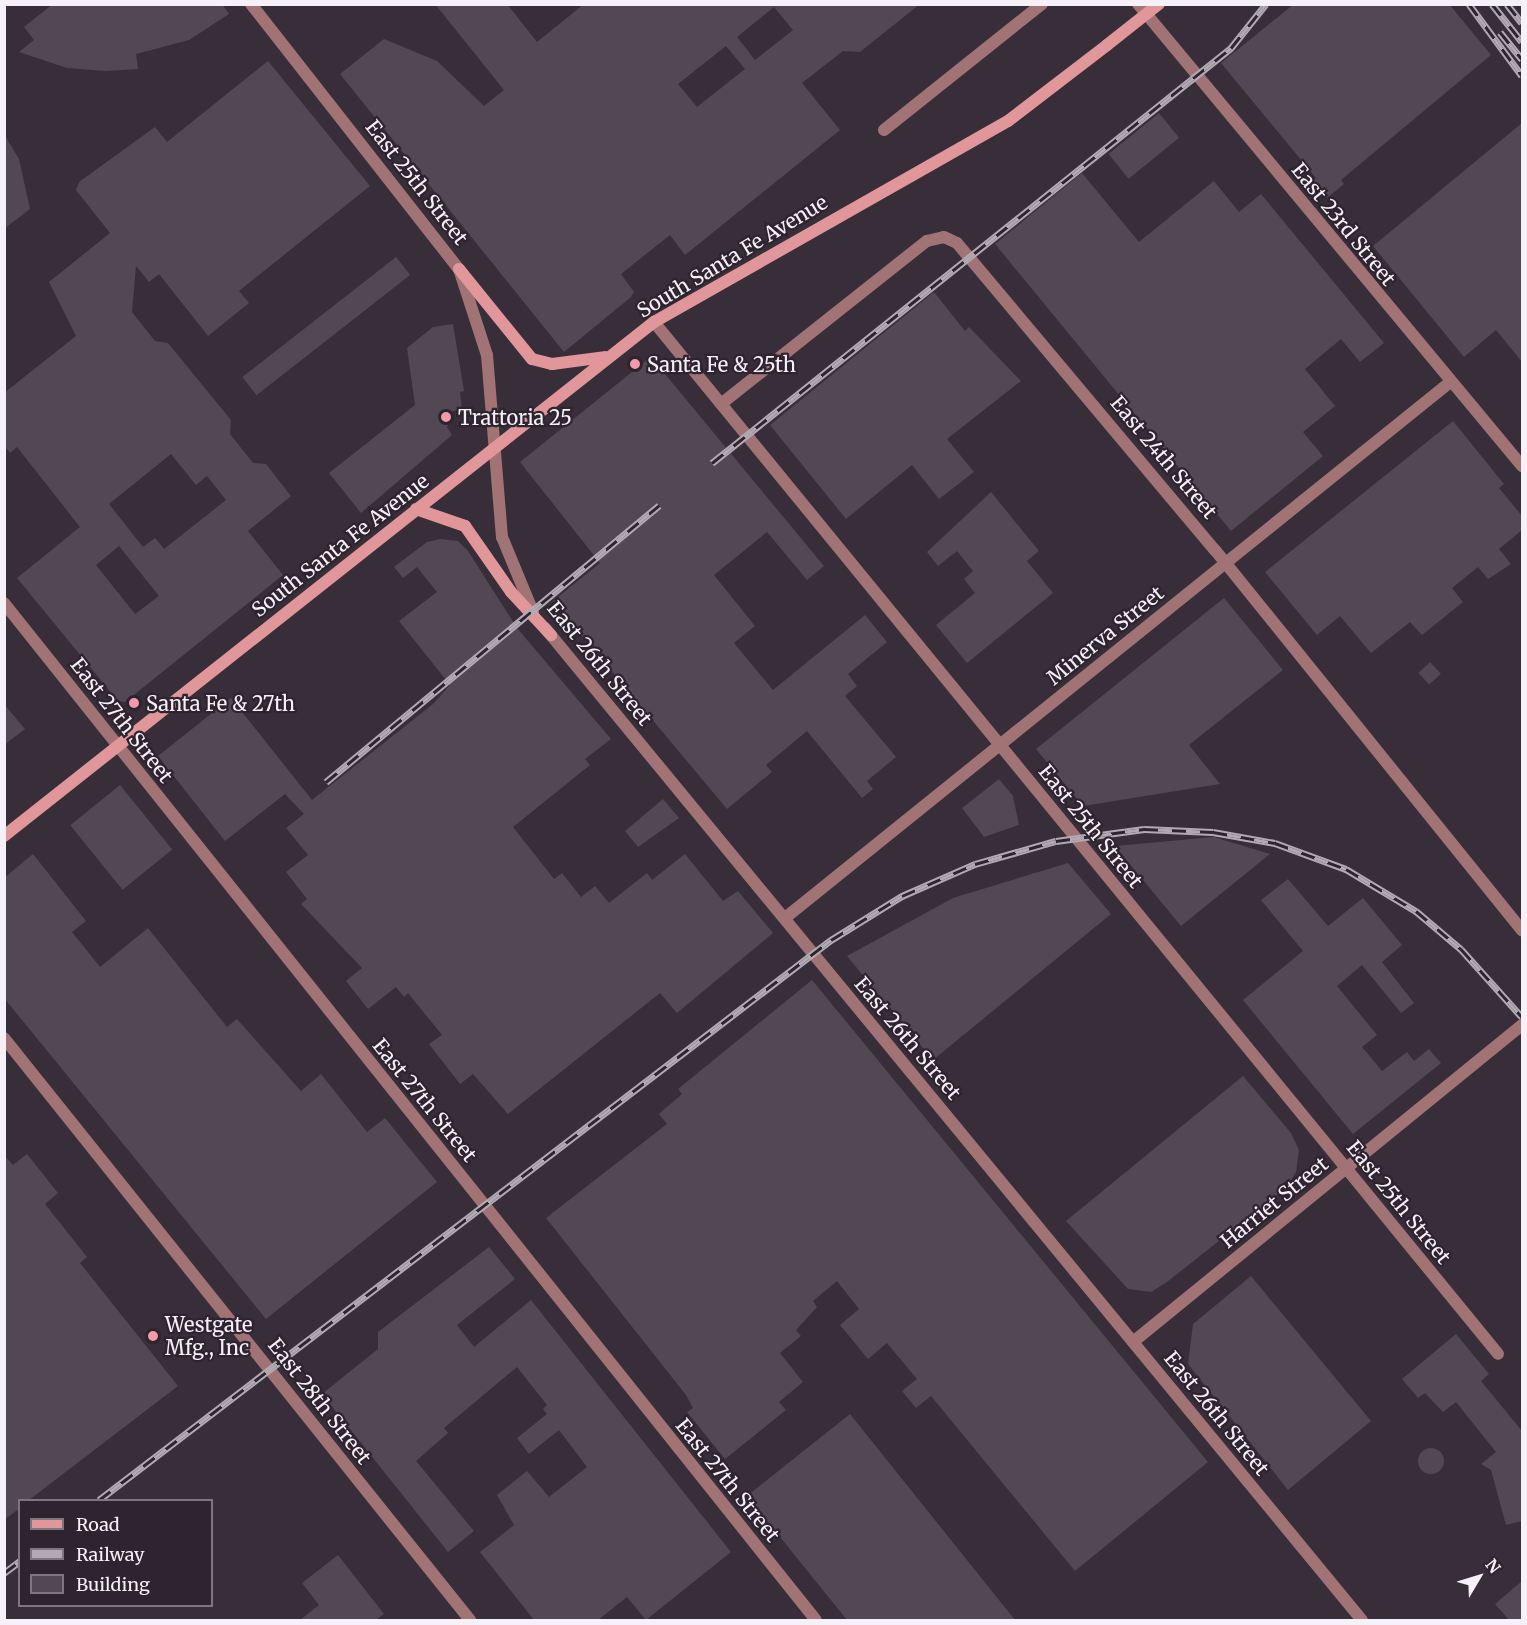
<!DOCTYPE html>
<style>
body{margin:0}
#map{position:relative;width:1527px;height:1625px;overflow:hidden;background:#372e39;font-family:Merriweather,serif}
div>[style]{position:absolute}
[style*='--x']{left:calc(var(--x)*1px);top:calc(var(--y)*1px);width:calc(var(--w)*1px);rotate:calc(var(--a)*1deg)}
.building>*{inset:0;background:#524854;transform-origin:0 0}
.round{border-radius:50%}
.minor>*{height:12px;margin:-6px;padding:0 6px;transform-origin:6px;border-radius:6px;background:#a27375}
.tertiary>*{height:12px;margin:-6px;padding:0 6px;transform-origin:6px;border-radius:6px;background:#a27375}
.secondary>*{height:12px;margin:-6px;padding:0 6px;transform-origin:6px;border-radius:6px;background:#e1979a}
.rail>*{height:7px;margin-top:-3.5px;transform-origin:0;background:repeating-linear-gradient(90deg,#2d242f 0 14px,#b1aab3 0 28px);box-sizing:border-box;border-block:2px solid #b1aab3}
.secondary-bridge>*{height:12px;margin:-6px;padding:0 6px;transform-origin:6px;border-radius:6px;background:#e1979a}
.dots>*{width:16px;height:16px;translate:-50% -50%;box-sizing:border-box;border:3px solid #2d242f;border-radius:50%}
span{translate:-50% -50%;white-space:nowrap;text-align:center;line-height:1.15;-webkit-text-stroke:4.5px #2d242f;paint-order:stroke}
.street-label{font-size:20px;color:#f6f0f8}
.poi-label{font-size:20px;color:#f6f0f8}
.left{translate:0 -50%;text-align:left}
.frame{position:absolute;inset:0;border:6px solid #f6f0f8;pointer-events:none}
.legend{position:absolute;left:18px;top:1499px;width:195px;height:108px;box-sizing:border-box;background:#2d242f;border:2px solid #7d767f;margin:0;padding:8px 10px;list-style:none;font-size:18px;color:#f6f0f8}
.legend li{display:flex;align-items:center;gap:12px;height:30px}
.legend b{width:30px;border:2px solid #7d767f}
.north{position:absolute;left:1449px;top:1547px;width:60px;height:60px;-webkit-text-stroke:4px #2d242f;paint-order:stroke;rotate:52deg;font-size:16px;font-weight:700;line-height:24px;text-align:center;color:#f6f0f8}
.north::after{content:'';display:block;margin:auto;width:21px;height:27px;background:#f6f0f8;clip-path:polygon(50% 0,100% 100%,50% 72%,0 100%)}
</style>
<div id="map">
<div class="building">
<div style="clip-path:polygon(53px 4px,222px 4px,229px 14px,189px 40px,136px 54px,138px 69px,106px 71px,67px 68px,19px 52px,34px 40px,24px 27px)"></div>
<div style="clip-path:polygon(evenodd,435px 4px,507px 4px,537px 42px,584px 4px,920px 4px,860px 52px,843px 51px,802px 83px,840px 130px,685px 255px,670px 235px,621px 274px,634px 292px,631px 297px,564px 352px,340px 74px,384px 39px,437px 61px,484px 106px,504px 90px,435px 4px,774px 7px,793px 30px,755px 60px,737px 37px,774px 7px,435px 4px,726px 46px,745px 69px,697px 107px,678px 84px,726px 46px)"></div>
<div style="clip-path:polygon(1294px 4px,1449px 4px,1491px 55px,1341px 180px,1344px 184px,1327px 198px,1313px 181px,1316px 178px,1221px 63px)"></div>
<div style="clip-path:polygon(evenodd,268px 61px,370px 186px,239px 291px,249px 303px,208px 336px,159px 274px,149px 282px,136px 266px,132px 312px,155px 341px,168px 343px,231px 420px,230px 434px,253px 463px,266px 464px,291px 496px,248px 531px,283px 575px,125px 702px,118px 701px,17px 578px,80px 527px,17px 447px,10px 453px,4px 446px,4px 393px,76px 336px,49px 282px,110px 233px,76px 190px,79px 182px,155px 127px,167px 142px,268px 61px,171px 454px,196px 485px,207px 476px,226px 500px,164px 549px,155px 538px,143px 547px,109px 504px,171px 454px,268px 61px,119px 546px,159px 596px,135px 614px,96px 565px,119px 546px)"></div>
<div style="left:1159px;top:113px;width:32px;height:65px;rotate:51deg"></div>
<div style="clip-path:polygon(1522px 123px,1522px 362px,1496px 330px,1464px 357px,1373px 246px)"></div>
<div style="clip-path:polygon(4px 134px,19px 159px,30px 209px,4px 229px)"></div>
<div style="clip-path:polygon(1082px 173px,1139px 242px,1214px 181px,1239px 212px,1261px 194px,1384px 343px,1360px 362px,1341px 339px,1305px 369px,1335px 406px,1303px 432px,1323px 456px,1231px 531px,995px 244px)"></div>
<div style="left:396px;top:257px;width:23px;height:195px;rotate:52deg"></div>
<div style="clip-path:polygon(934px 292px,965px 331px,969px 327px,1021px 381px,947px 439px,974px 472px,939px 499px,912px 465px,846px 519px,770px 425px)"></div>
<div style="clip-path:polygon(453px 324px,464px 391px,460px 392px,462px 409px,453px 411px,447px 427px,452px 435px,361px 513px,329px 473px,415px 405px,407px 348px,433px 327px)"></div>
<div style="clip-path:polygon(647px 360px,655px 362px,824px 566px,807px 580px,767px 532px,714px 575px,755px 626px,734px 643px,773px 690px,865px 615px,887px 642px,848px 674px,857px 686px,845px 696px,896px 757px,867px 781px,873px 789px,862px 798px,807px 731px,766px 765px,772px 772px,727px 809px,553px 601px,600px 563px,520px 462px)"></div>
<div style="clip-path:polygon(1453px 421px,1504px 484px,1499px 488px,1522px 516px,1522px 530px,1499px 549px,1511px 564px,1488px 579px,1478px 567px,1452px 588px,1463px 602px,1422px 635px,1410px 622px,1371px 653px,1340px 616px,1317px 635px,1265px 572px)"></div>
<div style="clip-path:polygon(991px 492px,1039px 551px,1027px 561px,1053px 593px,967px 663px,936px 625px,975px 593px,964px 579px,973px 571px,957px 551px,938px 566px,927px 552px)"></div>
<div style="clip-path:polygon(440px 539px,458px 541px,468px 551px,517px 628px,611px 739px,585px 759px,590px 765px,513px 827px,554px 879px,562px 873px,581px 897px,595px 886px,609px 903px,647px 873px,652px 880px,685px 854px,723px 901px,738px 891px,773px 933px,677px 1013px,660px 993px,508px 1114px,473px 1074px,460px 1084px,429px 1044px,442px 1035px,408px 993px,404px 997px,396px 987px,368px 1009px,346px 981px,362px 968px,301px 904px,307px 899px,286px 872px,308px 855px,286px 828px,304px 814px,285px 794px,225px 841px,158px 756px,231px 698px,312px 800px,433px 704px,450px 685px,399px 621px,437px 592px,417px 567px,403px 578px,394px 567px,427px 542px)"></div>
<div style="clip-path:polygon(1224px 598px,1283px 670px,1189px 745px,1220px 784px,1083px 806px,1036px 749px)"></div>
<div style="left:1430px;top:662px;width:16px;height:16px;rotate:47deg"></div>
<div style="clip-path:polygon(4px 704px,25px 729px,4px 745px)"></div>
<div style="clip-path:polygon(999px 779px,1013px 796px,1019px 825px,984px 837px,962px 808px)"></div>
<div style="left:120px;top:785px;width:83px;height:64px;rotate:51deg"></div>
<div style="clip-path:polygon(663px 799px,679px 818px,638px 847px,625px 831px)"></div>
<div style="clip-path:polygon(1214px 837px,1270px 854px,1181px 926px,1115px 846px)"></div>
<div style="clip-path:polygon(33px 854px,86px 921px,72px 932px,100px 967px,148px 928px,227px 1027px,237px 1019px,301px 1091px,321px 1074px,367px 1132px,385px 1118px,437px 1182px,266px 1319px,4px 998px,4px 878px)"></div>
<div style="clip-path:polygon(1068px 863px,1111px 914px,933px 1060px,847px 956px,953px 898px)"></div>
<div style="clip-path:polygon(1288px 879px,1328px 926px,1363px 898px,1402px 945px,1382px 962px,1414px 1003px,1401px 1013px,1362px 965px,1337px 986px,1377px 1035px,1362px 1047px,1382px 1071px,1407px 1052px,1414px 1061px,1429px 1049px,1441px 1063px,1353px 1134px,1243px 1000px,1303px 951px,1261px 900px)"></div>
<div style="clip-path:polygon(812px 980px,1208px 1462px,1075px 1571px,931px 1396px,916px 1408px,902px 1391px,917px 1379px,887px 1343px,868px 1359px,840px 1325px,859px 1309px,837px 1281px,813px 1301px,817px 1307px,796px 1330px,801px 1336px,780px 1353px,803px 1382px,779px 1402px,786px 1410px,725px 1459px,687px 1412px,693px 1408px,686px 1395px,546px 1218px,667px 1124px,659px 1114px,682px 1094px,678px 1089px)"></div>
<div style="clip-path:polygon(1243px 1076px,1291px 1133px,1299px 1150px,1296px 1172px,1286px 1188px,1167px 1282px,1151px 1292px,1128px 1289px,1066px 1221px)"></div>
<div style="clip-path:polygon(27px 1154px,58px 1193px,45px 1204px,87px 1257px,80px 1263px,178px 1386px,29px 1500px,20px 1500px,20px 1508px,4px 1520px,4px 1155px,13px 1165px)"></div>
<div style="clip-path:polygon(489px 1247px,515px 1279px,457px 1325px,474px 1347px,531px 1300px,731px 1552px,646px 1620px,627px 1597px,598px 1620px,534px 1620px,480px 1552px,514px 1525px,497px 1495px,527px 1471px,549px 1497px,587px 1467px,559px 1430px,529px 1454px,517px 1438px,547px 1414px,543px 1409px,547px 1405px,517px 1367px,444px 1428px,448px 1433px,416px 1461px,474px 1531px,448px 1552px,322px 1394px,378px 1349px,378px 1332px)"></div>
<div style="clip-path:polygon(1251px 1276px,1371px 1421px,1288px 1490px,1188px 1364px,1193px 1324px)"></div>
<div style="clip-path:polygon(1456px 1334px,1489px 1374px,1481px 1381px,1522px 1431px,1522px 1521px,1506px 1525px,1491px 1470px,1481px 1464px,1496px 1452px,1456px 1402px,1443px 1412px,1425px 1393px,1418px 1398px,1402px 1379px)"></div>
<div style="clip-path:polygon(850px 1414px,1015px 1620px,847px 1620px,747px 1496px)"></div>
<div class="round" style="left:1418px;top:1448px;width:26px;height:26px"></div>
<div style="clip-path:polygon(338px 1555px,384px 1614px,376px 1620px,300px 1620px,319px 1605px,302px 1583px)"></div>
<div style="clip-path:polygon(1522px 1581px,1522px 1620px,1509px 1620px,1495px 1604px)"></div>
</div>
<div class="minor">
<div style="--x:1138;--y:4;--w:601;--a:50.27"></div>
<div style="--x:884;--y:130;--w:202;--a:-38.6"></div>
<div style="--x:654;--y:322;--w:1333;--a:50.72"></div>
<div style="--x:721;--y:404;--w:263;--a:-38.4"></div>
<div style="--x:927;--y:241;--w:17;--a:-13"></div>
<div style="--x:944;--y:237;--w:14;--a:25"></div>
<div style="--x:957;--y:243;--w:401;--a:50"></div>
<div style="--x:1215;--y:550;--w:489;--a:51.1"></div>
<div style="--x:4;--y:603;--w:1301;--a:51.4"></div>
<div style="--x:785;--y:918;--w:853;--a:-38.86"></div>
<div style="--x:4;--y:1038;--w:746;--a:51.32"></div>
<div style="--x:1133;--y:1342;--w:502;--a:-39.18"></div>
</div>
<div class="tertiary">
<div style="--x:251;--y:4;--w:337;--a:51.9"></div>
<div style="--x:459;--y:269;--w:90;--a:72"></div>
<div style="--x:487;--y:355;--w:183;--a:85.3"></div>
<div style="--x:502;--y:537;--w:81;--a:67.5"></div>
<div style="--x:545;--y:628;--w:1285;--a:50.53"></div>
</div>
<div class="secondary">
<div style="--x:459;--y:269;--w:116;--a:51"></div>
<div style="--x:532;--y:359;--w:21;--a:14"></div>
<div style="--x:552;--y:364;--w:53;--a:-7.5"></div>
<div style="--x:416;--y:509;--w:52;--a:19.1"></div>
<div style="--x:465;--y:526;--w:80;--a:55.1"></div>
<div style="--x:511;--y:592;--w:59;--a:47.1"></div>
<div style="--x:4;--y:836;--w:829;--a:-38.34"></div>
<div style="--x:654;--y:322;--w:407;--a:-29.6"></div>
<div style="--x:1008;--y:121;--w:125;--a:-37.5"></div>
</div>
<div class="rail">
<div style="--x:1469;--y:4;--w:89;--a:53.6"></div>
<div style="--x:1492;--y:4;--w:48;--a:51.7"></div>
<div style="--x:1507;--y:4;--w:24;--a:52"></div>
<div style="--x:1500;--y:32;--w:35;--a:51"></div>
<div style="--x:712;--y:463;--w:665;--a:-38.65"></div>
<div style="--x:1231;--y:48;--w:56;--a:-51.5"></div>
<div style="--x:326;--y:782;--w:433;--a:-39.7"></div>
<div style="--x:99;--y:1500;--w:922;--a:-37.42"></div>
<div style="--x:831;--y:940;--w:84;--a:-31.8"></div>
<div style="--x:902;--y:896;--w:80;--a:-23.7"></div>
<div style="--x:975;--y:864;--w:84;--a:-15.9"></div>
<div style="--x:1056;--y:841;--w:89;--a:-7.8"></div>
<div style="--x:1144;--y:829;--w:69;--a:2.5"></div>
<div style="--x:1213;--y:832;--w:63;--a:10.1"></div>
<div style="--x:1275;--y:843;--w:76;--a:20.1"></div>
<div style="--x:1346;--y:869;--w:82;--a:31"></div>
<div style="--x:1416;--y:911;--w:59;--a:40.2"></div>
<div style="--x:1461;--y:949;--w:91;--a:48.1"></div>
<div style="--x:4;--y:1573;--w:20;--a:-37"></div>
</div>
<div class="secondary-bridge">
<div style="--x:1107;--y:45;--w:66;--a:-38.3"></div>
</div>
<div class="dots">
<div style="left:635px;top:364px;background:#f39aa9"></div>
<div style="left:446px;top:417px;background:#f39aa9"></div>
<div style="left:134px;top:703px;background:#f39aa9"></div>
<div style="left:153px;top:1336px;background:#f39aa9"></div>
</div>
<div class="street-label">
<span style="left:417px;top:182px;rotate:52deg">East 25th Street</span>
<span style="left:1344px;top:224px;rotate:51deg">East 23rd Street</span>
<span style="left:732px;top:256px;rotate:-31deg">South Santa Fe Avenue</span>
<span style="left:1164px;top:457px;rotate:50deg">East 24th Street</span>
<span style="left:340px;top:545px;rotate:-38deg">South Santa Fe Avenue</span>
<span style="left:1105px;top:635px;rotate:-39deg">Minerva Street</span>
<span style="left:600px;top:663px;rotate:51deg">East 26th Street</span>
<span style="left:122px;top:720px;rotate:52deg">East 27th Street</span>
<span style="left:1091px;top:826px;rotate:51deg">East 25th Street</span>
<span style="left:908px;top:1038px;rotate:50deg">East 26th Street</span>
<span style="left:425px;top:1100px;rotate:51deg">East 27th Street</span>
<span style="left:1274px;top:1202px;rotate:-39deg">Harriet Street</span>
<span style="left:1399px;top:1202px;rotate:51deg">East 25th Street</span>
<span style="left:320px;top:1401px;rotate:52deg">East 28th Street</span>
<span style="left:1217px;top:1413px;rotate:51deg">East 26th Street</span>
<span style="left:728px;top:1480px;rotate:51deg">East 27th Street</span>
</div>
<div class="poi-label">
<span class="left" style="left:647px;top:364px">Santa Fe &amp; 25th</span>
<span class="left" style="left:458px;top:417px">Trattoria 25</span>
<span class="left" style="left:146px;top:703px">Santa Fe &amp; 27th</span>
<span class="left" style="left:165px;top:1336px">Westgate<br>Mfg., Inc</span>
</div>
<div class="frame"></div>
<ul class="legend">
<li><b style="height:8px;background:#e1979a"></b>Road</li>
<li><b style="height:8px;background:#b1aab3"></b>Railway</li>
<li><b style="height:16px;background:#524854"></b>Building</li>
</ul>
<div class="north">N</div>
</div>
